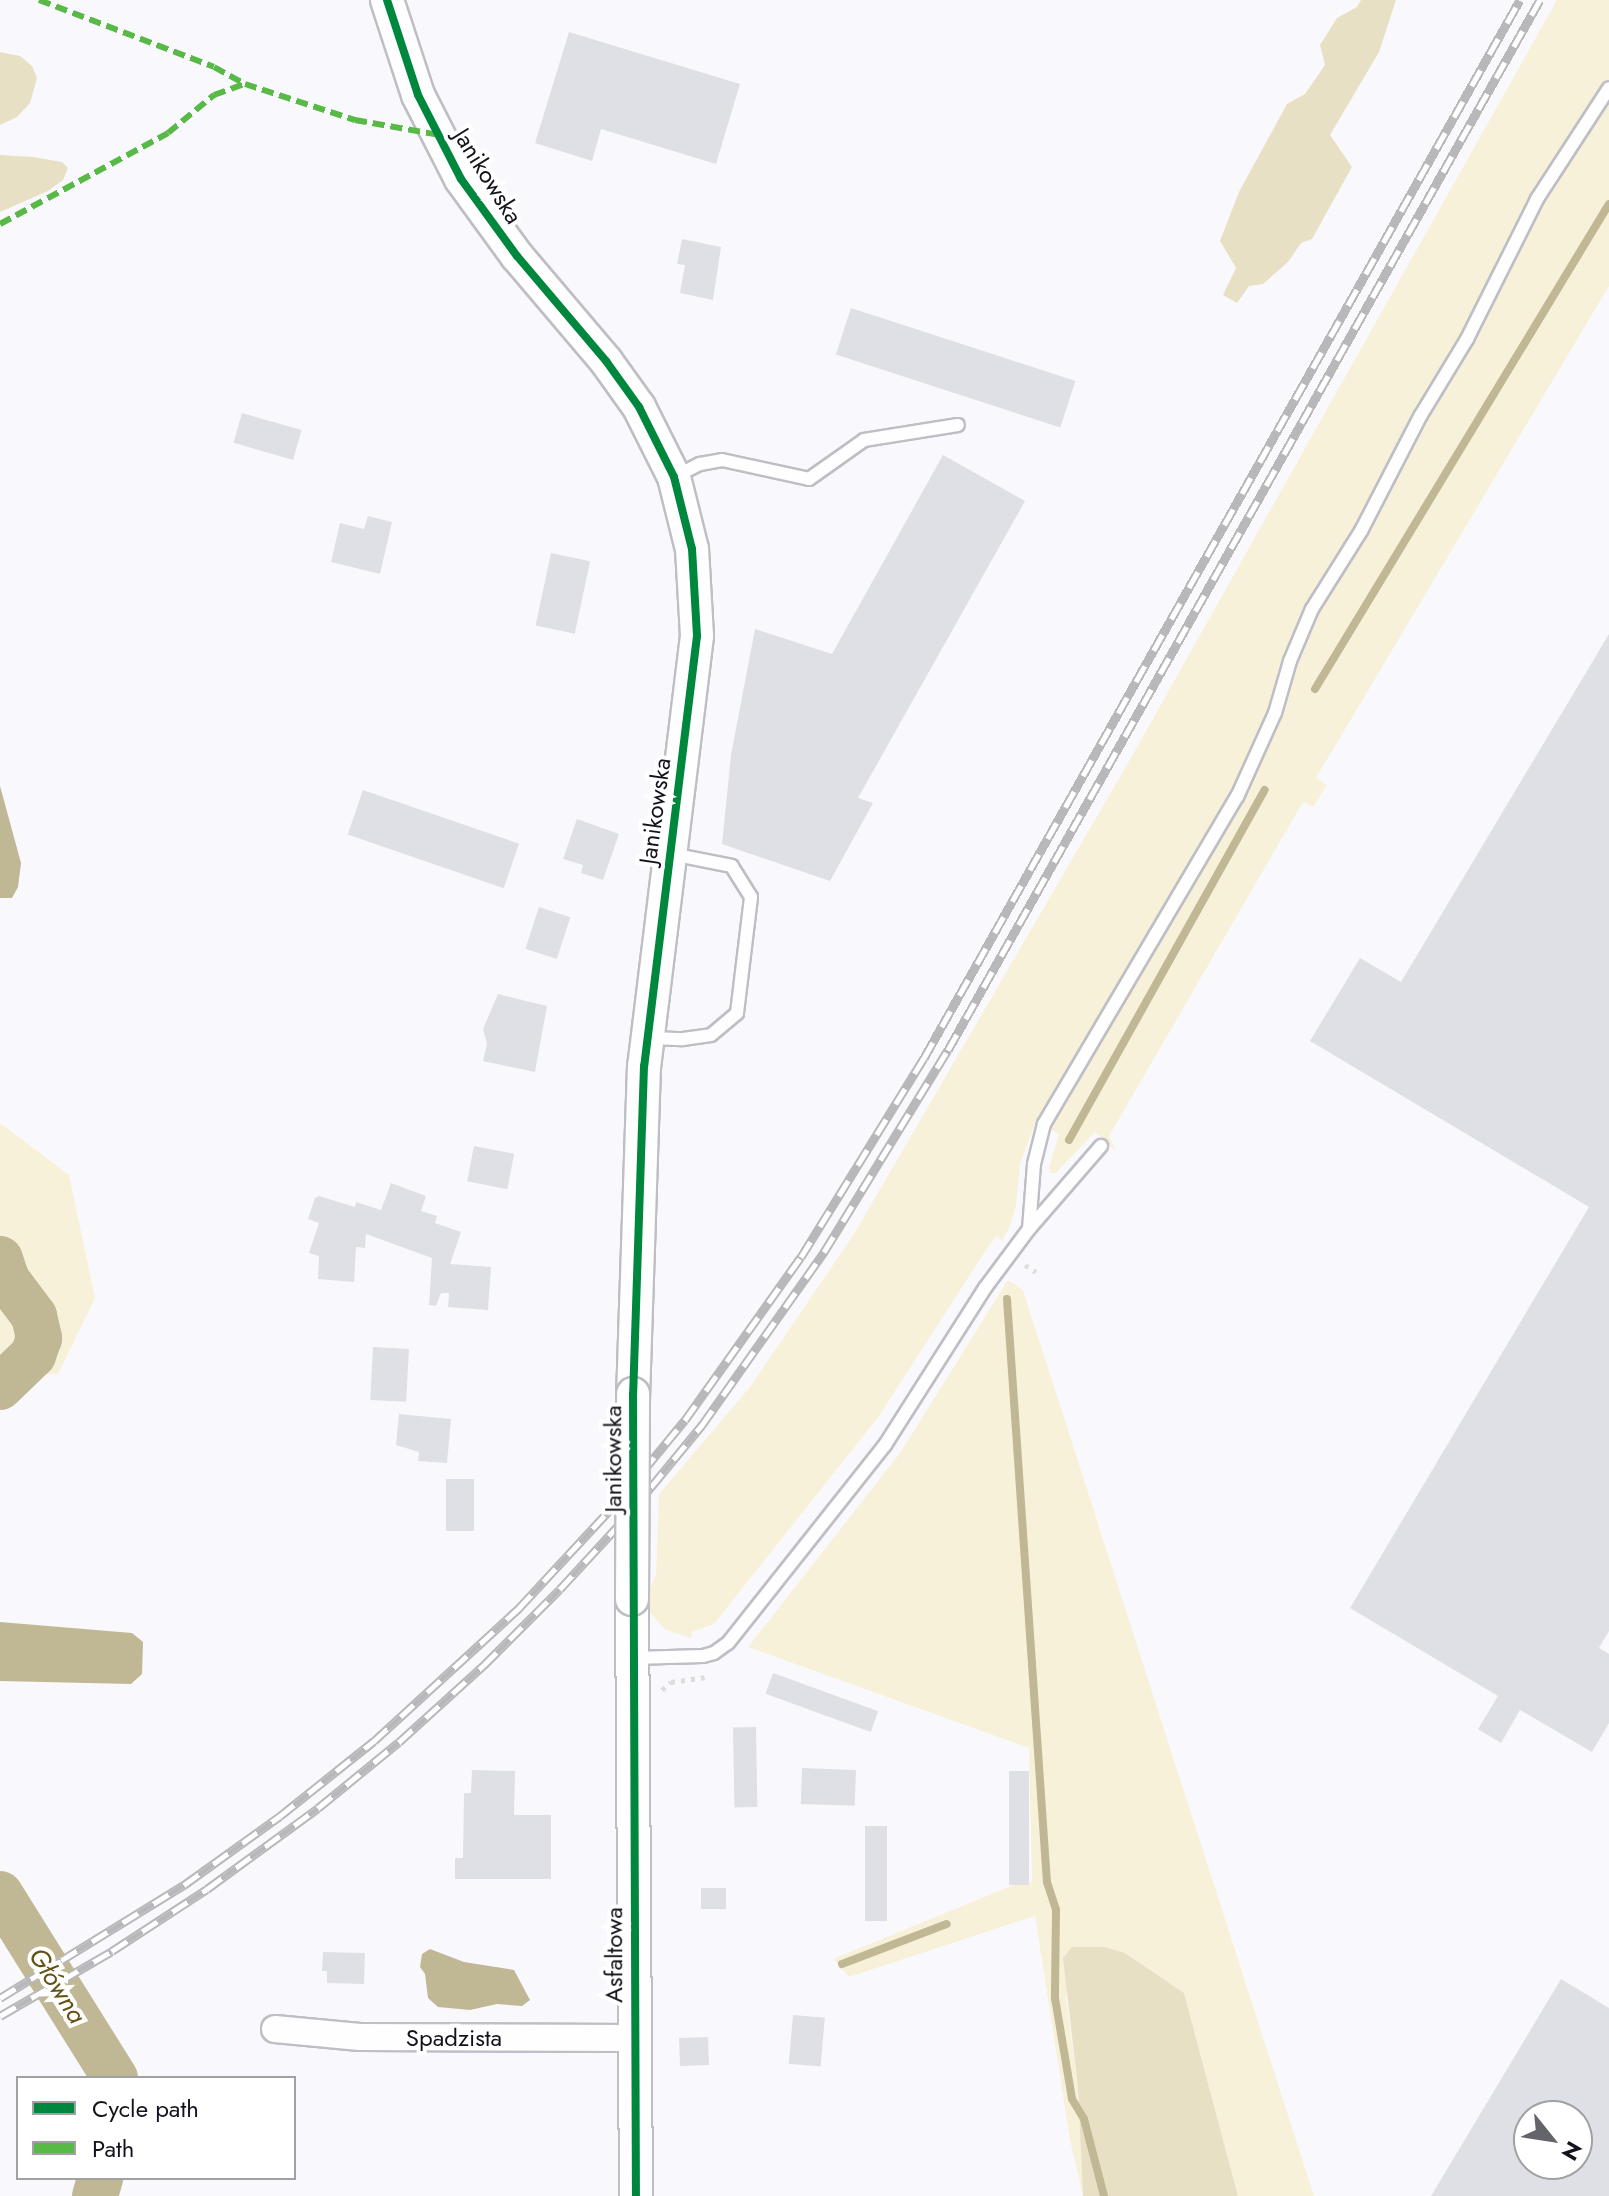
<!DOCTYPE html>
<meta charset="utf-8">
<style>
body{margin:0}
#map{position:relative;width:1609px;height:2196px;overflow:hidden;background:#f9f9fd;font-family:Jost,sans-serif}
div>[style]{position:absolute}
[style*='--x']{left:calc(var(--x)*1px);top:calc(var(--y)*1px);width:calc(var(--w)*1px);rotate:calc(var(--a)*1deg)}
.green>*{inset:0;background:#f8f1da}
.forest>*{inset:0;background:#e7e0c4}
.water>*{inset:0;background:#c0b794}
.stream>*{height:8px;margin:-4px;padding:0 4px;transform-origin:4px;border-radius:4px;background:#c0b794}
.river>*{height:46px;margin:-23px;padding:0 23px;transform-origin:23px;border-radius:23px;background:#c0b794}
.building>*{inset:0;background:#dfdfe6;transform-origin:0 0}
.path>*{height:5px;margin-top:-2.5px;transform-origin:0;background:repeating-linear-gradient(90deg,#ddddde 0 4px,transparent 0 10px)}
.roads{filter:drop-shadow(2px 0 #bebec5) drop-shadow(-2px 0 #bebec5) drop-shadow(0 2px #bebec5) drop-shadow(0 -2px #bebec5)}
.service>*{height:12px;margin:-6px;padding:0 6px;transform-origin:6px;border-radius:6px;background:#fefeff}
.minor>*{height:26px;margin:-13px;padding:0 13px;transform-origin:13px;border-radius:13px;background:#fefeff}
.tertiary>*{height:32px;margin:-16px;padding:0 16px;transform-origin:16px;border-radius:16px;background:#fefeff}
.rail>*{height:9px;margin-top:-4.5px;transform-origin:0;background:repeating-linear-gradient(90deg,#fff 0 18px,#b8b8ba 0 36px);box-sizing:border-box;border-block:2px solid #b8b8ba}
.bridges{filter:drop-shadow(2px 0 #bebec5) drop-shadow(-2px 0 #bebec5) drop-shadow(0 2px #bebec5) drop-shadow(0 -2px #bebec5)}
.tertiary-bridge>*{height:32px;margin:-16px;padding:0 16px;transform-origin:16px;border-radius:16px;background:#fefeff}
.quiet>*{height:6px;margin-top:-3px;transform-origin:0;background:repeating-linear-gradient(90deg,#58b947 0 12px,transparent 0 18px)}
.cycleway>*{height:8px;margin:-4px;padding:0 4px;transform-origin:4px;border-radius:4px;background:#00873e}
span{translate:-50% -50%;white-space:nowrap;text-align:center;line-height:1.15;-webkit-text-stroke:8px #fff;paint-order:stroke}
.street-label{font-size:24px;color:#13131d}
.water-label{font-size:26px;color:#625315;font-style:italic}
.legend{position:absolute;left:16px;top:2076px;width:280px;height:104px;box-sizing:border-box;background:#fff;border:2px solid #a1a1a5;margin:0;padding:10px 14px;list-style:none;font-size:24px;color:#13131d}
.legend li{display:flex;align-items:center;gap:16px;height:40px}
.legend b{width:40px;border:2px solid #a1a1a5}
.north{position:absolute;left:1513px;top:2100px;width:80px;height:80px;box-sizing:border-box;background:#fff;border:2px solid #a1a1a5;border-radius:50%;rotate:120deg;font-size:22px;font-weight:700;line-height:32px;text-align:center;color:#13131d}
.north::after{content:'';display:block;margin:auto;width:28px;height:36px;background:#64646b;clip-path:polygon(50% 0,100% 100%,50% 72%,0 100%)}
</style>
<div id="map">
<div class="green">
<div style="clip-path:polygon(1557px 0,1609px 0,1609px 286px,1316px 778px,1327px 785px,1313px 807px,1303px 802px,1109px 1136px,1117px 1152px,1095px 1132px,1056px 1173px,1051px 1173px,1049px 1168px,1059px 1134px,1036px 1121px,1020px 1164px,1016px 1206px,1009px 1228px,1002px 1241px,997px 1236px,988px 1247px,879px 1416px,714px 1624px,692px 1632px,691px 1638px,666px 1630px,650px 1613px,646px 1597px,656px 1575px,659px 1494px,750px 1387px,854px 1234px,1128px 763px)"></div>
<div style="clip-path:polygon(0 1123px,69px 1175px,95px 1298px,58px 1374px,24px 1376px,0 1403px)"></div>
<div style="clip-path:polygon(1008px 1280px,1023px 1290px,1314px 2196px,1238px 2196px,1184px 1993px,1125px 1953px,1105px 1947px,1066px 1995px,1078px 2088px,1083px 2196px,1070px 2140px,1035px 1916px,849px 1977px,833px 1959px,1016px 1884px,1030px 1884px,1032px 1878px,1029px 1748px,748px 1647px,900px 1453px)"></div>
</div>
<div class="forest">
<div style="clip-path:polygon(1361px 0,1396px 0,1379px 52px,1330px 135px,1352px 167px,1312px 239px,1301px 243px,1288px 262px,1263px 284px,1249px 286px,1237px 303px,1223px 295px,1236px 268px,1220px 241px,1239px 192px,1287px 104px,1305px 94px,1325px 65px,1320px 45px,1337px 18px,1357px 7px)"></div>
<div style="clip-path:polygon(0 52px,20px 56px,32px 66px,37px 78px,30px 103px,17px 117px,0 125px)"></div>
<div style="clip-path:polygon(0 155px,33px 157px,62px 162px,68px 168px,63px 180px,48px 191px,0 212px)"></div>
<div style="clip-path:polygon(1072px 1947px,1105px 1947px,1125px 1953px,1184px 1993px,1238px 2196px,1083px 2196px,1078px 2088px,1063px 1958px)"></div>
</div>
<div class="water">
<div style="clip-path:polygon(0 786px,21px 863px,18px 887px,12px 898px,0 898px)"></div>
<div style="clip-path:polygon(0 1622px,132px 1633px,143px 1642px,142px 1674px,131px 1684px,0 1681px)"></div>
<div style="clip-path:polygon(430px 1949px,464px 1962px,514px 1970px,530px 2000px,522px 2006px,497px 2004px,470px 2010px,438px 2007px,428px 1998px,425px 1974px,420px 1967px,422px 1954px)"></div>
</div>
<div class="stream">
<div style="--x:1315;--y:689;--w:567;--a:-58.78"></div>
<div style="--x:1069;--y:1140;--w:401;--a:-60.8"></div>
<div style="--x:1007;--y:1299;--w:584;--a:86.08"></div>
<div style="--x:1047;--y:1882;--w:29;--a:72"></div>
<div style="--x:1056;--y:1910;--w:88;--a:90.7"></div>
<div style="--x:1055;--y:1998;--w:102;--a:80.4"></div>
<div style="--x:1072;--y:2099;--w:23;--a:59"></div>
<div style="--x:1084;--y:2119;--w:80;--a:75.4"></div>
<div style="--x:842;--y:1964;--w:112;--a:-20.9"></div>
</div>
<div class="river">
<div style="--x:0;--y:1259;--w:22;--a:72"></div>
<div style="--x:7;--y:1280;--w:45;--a:53.1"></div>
<div style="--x:34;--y:1316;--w:23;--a:77"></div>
<div style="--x:39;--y:1338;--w:18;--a:109"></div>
<div style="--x:33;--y:1355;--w:46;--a:135.9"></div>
<div style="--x:0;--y:1894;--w:217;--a:58"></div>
<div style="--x:95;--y:2196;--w:19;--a:-74"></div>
</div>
<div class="building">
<div style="clip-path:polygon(569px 32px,740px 84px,716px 164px,601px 129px,592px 161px,535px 143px)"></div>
<div style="clip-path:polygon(682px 239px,721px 247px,713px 300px,680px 293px,685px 265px,677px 264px)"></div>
<div style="left:851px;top:308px;width:236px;height:49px;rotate:18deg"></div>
<div style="left:242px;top:413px;width:62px;height:31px;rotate:16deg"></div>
<div style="clip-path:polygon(943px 455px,1025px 501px,858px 798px,873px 803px,830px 881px,722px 844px,731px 755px,755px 629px,832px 654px)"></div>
<div style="clip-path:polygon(368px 516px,392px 522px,380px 574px,331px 562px,340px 523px,364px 529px)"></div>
<div style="left:551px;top:553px;width:40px;height:74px;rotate:12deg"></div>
<div style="clip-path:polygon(1609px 634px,1609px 1631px,1599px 1648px,1609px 1654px,1609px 1723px,1592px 1752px,1520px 1710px,1501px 1743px,1478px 1729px,1498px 1696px,1350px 1608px,1589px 1207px,1310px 1041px,1360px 958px,1401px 982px)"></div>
<div style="left:363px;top:790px;width:165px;height:47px;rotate:19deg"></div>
<div style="clip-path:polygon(577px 819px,619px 834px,603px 880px,581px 873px,583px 865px,563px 859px)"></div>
<div style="left:539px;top:907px;width:33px;height:44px;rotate:18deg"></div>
<div style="clip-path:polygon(498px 994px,547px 1006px,535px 1072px,483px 1061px,487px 1044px,483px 1029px)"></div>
<div style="left:474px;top:1146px;width:41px;height:36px;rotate:11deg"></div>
<div style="clip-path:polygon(391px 1183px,426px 1196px,421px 1211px,437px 1216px,435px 1223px,461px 1232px,450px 1264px,491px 1267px,488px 1310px,448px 1307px,449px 1293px,441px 1293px,436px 1306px,429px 1305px,432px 1258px,366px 1234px,365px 1248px,356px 1247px,354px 1282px,318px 1279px,319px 1256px,309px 1253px,319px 1223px,308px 1219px,315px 1198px,319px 1196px,355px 1207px,356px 1202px,381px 1210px)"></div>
<div style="left:373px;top:1347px;width:36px;height:53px;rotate:3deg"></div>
<div style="clip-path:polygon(399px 1414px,451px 1419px,447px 1463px,418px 1461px,419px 1452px,396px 1445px)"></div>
<div style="left:446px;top:1479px;width:28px;height:52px"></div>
<div style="left:773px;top:1673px;width:112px;height:22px;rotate:20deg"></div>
<div style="left:756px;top:1727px;width:80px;height:23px;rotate:89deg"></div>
<div style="left:802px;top:1768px;width:54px;height:36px;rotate:2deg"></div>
<div style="clip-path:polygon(472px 1770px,515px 1771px,514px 1815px,551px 1815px,551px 1879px,455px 1879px,455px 1858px,463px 1858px,464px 1793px,471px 1793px)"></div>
<div style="left:1009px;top:1771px;width:20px;height:114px"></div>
<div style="left:865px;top:1826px;width:22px;height:95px"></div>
<div style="left:701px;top:1888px;width:25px;height:21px"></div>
<div style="clip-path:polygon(323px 1952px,365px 1953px,364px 1984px,327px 1983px,327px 1971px,322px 1971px)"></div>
<div style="clip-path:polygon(evenodd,1561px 1979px,1609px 2008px,1609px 2196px,1431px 2196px,1561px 1979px,1529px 2116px,1577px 2116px,1577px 2164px,1529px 2164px,1529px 2116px)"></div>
<div style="left:793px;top:2015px;width:32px;height:49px;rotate:5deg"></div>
<div style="left:708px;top:2037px;width:28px;height:29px;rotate:88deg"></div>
</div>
<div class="path">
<div style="--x:1025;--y:1265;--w:13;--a:32"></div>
<div style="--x:662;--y:1690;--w:12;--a:-42"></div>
<div style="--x:671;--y:1682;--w:34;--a:-8"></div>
</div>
<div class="roads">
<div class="service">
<div style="--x:674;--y:477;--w:29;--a:-27"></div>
<div style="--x:700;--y:464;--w:22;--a:-10"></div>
<div style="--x:722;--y:460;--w:89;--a:12.3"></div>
<div style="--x:809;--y:479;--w:67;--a:-35.3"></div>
<div style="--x:864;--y:440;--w:95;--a:-9.1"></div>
<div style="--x:650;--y:1038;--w:33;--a:2"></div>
<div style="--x:683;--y:1039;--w:28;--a:-8"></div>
<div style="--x:711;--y:1035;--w:34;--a:-40"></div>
<div style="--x:737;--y:1013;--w:117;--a:-83.1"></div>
<div style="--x:751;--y:897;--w:36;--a:-122"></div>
<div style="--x:732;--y:866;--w:61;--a:-168.7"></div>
<div style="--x:1029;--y:1229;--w:110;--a:-49.1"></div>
<div style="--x:633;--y:1658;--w:70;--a:-1.6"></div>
<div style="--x:703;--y:1656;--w:11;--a:-15"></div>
<div style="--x:714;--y:1653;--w:17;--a:-36"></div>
<div style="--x:728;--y:1643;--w:253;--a:-51.6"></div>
<div style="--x:885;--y:1445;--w:186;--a:-57.5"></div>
<div style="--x:985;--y:1288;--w:74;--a:-53.3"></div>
<div style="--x:1029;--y:1229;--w:65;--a:-85.6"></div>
<div style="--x:1034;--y:1164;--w:41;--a:-76"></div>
<div style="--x:1044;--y:1124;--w:380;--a:-59.5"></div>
<div style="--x:1237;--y:797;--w:92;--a:-65.7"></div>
<div style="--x:1275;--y:713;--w:54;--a:-73.9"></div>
<div style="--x:1290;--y:661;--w:56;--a:-67.1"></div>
<div style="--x:1312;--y:609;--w:92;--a:-57.9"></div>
<div style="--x:1361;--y:531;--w:131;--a:-62.7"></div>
<div style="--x:1421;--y:415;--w:89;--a:-58.8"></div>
<div style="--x:1467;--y:339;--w:157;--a:-63.4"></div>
<div style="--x:1537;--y:199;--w:132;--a:-57"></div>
</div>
<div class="minor">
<div style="--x:275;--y:2029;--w:85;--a:5.4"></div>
<div style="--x:360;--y:2037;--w:274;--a:0.2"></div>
</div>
<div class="tertiary">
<div style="--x:387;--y:0;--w:100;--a:71.9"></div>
<div style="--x:418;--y:95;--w:94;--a:62.9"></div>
<div style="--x:461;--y:179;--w:95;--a:54"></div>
<div style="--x:517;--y:256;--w:138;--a:49.7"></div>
<div style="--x:606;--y:361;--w:57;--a:54.3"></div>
<div style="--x:639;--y:407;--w:78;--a:63.4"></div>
<div style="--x:674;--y:477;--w:74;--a:76"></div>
<div style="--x:692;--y:549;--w:87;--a:86.7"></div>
<div style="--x:697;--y:636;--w:433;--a:97"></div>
<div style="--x:644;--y:1066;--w:328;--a:91.9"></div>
<div style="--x:632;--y:1599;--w:597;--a:89.62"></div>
</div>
</div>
<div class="rail">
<div style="--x:0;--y:1998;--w:216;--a:-31.6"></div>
<div style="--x:184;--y:1885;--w:118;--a:-35.7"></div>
<div style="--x:280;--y:1816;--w:120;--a:-38.6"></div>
<div style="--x:374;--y:1741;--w:197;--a:-42.5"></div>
<div style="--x:519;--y:1608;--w:149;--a:-47.2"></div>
<div style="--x:620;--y:1499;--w:102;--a:-50.6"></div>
<div style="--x:685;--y:1420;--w:200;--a:-54.6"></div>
<div style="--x:801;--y:1257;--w:234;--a:-58.3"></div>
<div style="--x:924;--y:1058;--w:1214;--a:-60.61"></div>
<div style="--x:0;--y:2016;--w:129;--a:-30.1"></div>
<div style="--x:112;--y:1951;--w:113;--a:-33.1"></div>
<div style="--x:207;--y:1889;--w:137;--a:-36.1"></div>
<div style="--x:318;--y:1808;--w:104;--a:-39.2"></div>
<div style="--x:399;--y:1742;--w:115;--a:-42.2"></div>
<div style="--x:484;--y:1665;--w:107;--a:-45"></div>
<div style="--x:560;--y:1589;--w:100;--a:-47.4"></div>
<div style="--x:628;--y:1515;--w:117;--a:-50.6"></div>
<div style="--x:702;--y:1425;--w:212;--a:-54.8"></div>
<div style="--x:824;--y:1252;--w:237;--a:-58.5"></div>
<div style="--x:948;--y:1050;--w:1205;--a:-60.59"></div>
</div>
<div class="bridges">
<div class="tertiary-bridge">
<div style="--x:632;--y:1599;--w:205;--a:-89.7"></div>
</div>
</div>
<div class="quiet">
<div style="--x:39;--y:0;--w:187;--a:20.9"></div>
<div style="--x:214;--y:67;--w:35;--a:29"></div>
<div style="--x:0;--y:224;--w:191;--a:-28.4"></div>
<div style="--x:168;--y:133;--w:60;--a:-39.6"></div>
<div style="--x:214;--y:95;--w:33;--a:-20"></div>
<div style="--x:245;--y:84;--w:116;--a:18.1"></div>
<div style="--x:355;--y:120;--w:85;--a:10.1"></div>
</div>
<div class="cycleway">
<div style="--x:387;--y:0;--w:100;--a:71.9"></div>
<div style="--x:418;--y:95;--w:94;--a:62.9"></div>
<div style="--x:461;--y:179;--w:95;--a:54"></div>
<div style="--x:517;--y:256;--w:138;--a:49.7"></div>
<div style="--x:606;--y:361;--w:57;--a:54.3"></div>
<div style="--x:639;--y:407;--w:78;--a:63.4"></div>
<div style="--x:674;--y:477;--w:74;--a:76"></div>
<div style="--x:692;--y:549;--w:87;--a:86.7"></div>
<div style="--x:697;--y:636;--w:433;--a:97"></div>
<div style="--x:644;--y:1066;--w:328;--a:91.9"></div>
<div style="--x:633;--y:1394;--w:802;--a:89.79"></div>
</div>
<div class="street-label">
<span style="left:488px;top:176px;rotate:58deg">Janikowska</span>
<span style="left:655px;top:811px;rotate:-82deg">Janikowska</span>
<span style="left:613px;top:1459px;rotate:-90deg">Janikowska</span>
<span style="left:614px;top:1955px;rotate:-90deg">Asfaltowa</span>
<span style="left:454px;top:2038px">Spadzista</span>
</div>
<div class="water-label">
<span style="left:57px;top:1986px;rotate:58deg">Główna</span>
</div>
<ul class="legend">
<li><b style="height:10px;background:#00873e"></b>Cycle path</li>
<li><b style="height:10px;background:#58b947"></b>Path</li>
</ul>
<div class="north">N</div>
</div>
